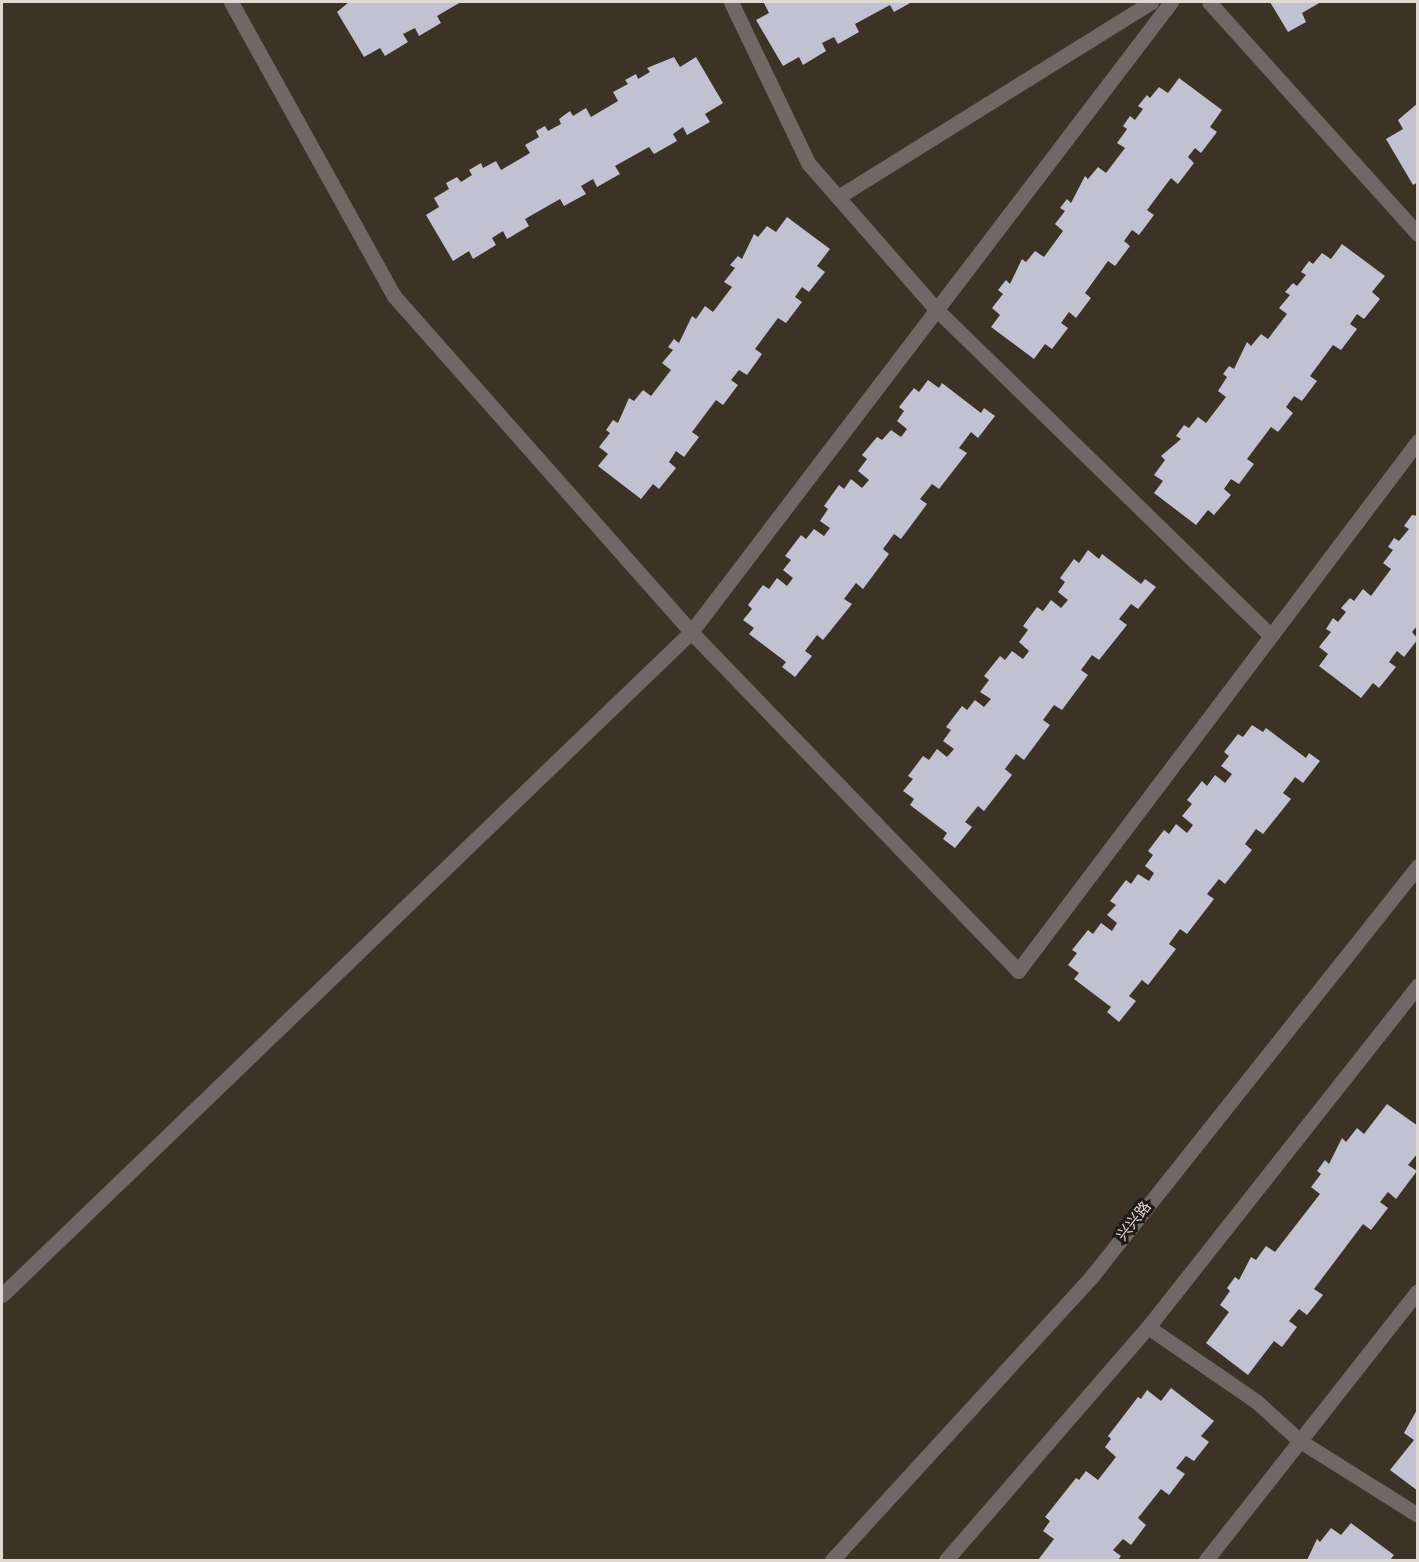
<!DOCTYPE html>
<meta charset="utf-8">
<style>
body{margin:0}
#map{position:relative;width:1419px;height:1562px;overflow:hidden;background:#3c3226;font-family:Overpass,"Noto Sans SC",sans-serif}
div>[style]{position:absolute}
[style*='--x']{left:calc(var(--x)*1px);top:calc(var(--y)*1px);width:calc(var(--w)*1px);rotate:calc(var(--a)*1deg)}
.building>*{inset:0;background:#c2c1d2}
.lane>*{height:15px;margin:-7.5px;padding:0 7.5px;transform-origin:7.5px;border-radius:7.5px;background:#706865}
.street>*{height:15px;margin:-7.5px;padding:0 7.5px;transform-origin:7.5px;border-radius:7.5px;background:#706865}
span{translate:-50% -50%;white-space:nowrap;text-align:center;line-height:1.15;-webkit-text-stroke:6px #1f1b16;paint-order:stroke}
.street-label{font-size:15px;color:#dfd9d1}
.frame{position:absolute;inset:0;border:3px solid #dfd9d1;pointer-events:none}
</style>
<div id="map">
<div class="building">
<div style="clip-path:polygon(349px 2px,461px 2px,437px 16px,441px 23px,419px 36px,415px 28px,403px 34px,408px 42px,385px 56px,380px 48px,364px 57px,337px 12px)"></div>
<div style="clip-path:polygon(766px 2px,912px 2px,894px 12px,890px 5px,855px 24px,859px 32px,838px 44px,834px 37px,822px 43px,826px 51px,803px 65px,799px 57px,783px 66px,756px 20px,769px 13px,764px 3px)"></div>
<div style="clip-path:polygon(1270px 2px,1321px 2px,1302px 13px,1306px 22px,1288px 32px)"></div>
<div style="clip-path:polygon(674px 57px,680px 67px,696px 57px,723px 103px,705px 114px,710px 122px,687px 135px,683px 127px,673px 134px,677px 141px,654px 154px,649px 147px,615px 166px,620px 174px,597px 187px,593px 179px,581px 186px,586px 194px,564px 206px,560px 199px,525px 219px,529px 226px,507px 239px,503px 231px,492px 238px,496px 245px,473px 259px,469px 251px,453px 261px,426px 215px,439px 207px,434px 198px,449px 189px,446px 183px,457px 177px,461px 182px,472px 175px,469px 170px,481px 163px,483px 168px,496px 161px,501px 170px,530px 153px,525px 145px,539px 137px,536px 131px,545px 126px,548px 131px,561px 124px,559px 119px,570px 111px,573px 116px,586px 108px,591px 117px,618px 101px,613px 92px,628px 84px,625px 80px,636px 74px,638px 79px,650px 72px,647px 68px)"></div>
<div style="clip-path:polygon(1179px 78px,1222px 110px,1210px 127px,1217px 132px,1201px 153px,1195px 148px,1188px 157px,1194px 163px,1178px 184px,1171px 178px,1147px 210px,1154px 215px,1139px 235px,1132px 230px,1124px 241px,1130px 246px,1115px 266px,1108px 261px,1085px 293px,1091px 298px,1076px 318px,1069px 312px,1061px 323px,1068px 328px,1052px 349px,1045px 344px,1034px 359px,991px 327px,1000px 315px,992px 308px,1003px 294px,998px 290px,1006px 280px,1010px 284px,1022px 259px,1026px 262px,1035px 251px,1044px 257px,1063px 231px,1055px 224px,1065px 211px,1060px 208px,1067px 199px,1071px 203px,1085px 176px,1088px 179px,1098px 167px,1106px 173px,1125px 148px,1117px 143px,1127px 129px,1123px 126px,1130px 116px,1135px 120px,1143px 109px,1138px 106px,1147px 95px,1150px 98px,1159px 87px,1168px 93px)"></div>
<div style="clip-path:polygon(1418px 103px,1418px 182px,1413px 185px,1386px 139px,1403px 129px,1398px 120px)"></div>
<div style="clip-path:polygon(787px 217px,830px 249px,817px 266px,825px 272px,809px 292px,802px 287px,795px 297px,802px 302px,786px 323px,778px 318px,755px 349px,762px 354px,747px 375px,739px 370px,731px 380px,738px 385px,723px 405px,716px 400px,692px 432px,699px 437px,684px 457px,676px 451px,669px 462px,676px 468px,659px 489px,653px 484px,641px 499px,598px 466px,608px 454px,599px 447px,610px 433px,606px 430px,613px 420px,618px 423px,629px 398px,634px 401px,643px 390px,651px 396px,671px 370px,662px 363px,673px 350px,668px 347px,674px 339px,679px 343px,692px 316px,696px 319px,705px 306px,713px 312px,732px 287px,724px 282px,735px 268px,730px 265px,738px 256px,742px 259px,754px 234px,758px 237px,767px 226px,776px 232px)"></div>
<div style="clip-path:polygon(1342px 244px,1385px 276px,1372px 292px,1380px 299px,1364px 319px,1357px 314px,1350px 324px,1357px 329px,1341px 350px,1333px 345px,1310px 376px,1317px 381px,1302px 401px,1294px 396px,1286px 407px,1293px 413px,1278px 432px,1271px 427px,1247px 459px,1254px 464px,1239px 484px,1231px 479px,1224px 489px,1231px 495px,1214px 515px,1208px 510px,1196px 525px,1154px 493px,1163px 481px,1154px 475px,1165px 460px,1161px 456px,1181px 439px,1176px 436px,1184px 425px,1189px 428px,1198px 417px,1206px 423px,1226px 397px,1218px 391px,1227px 377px,1223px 374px,1229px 366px,1234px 369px,1247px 342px,1251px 346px,1261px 334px,1268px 339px,1287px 314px,1279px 308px,1290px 295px,1285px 292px,1293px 283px,1297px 286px,1306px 275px,1301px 272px,1309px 261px,1313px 264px,1322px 253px,1331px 259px)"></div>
<div style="clip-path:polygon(928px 380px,939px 388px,942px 383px,981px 413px,984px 408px,995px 416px,978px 438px,971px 432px,959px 448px,967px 453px,939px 489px,932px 484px,920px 499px,927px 504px,901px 539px,894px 534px,883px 549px,889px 554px,863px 589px,856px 583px,844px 599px,852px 604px,823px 640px,817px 635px,805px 651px,812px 656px,795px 677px,782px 667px,786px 662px,749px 634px,754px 628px,743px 620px,752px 609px,748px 605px,763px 585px,769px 589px,777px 578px,787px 586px,793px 578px,783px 570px,791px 560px,785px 556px,801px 535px,806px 539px,814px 529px,824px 536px,830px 528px,820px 521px,828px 509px,824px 506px,839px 485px,844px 489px,851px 479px,862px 488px,869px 480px,858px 471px,867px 459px,862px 455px,877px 437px,882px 440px,891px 430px,901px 437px,907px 429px,897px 421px,904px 411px,899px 407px,914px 388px,919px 392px)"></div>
<div style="clip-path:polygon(1412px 515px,1418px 516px,1418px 625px,1412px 632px,1418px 639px,1404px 657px,1397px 651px,1389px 662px,1396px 667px,1379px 688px,1373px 683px,1361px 698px,1319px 666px,1328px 654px,1319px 647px,1331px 632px,1326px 629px,1333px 618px,1338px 622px,1346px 612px,1341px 608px,1350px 598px,1354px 601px,1363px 589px,1371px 596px,1391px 569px,1383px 563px,1393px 550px,1388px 547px,1394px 538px,1399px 541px,1409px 529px,1404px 526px)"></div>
<div style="clip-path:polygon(1088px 550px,1099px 559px,1102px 554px,1141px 584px,1145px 579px,1156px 587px,1138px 609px,1131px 604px,1119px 619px,1127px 625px,1099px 660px,1092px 655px,1081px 670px,1088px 675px,1062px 710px,1054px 705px,1043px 720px,1050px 725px,1024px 760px,1016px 754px,1005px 769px,1012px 775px,984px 811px,978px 806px,965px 822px,972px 827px,955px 848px,943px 839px,947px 833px,910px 805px,914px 799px,903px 791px,913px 779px,908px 776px,923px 756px,929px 760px,937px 749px,947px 757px,954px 749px,943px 741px,951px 730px,946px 727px,962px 706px,967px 710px,975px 700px,984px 707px,991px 699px,980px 692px,989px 680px,984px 676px,1000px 656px,1005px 660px,1012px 651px,1023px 659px,1029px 651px,1019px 642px,1028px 630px,1023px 626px,1037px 607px,1043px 611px,1051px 600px,1061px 608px,1068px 600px,1058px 592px,1065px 582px,1060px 578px,1074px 559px,1079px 563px)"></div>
<div style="clip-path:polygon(1252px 725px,1263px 732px,1266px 728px,1306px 758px,1309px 753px,1320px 761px,1303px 783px,1295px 777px,1283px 793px,1291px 799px,1263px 834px,1256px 829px,1245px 844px,1252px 850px,1225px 884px,1219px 879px,1207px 894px,1214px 899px,1187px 934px,1180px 929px,1169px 944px,1176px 949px,1148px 985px,1142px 980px,1129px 996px,1136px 1001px,1119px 1022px,1107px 1012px,1111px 1007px,1074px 979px,1079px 973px,1068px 965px,1077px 953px,1072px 950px,1088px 930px,1093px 934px,1101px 923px,1112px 931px,1117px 923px,1107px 915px,1116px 905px,1110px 901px,1126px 880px,1131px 884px,1138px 874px,1149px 881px,1154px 873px,1145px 866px,1153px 855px,1148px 851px,1164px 830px,1169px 834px,1176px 824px,1187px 833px,1193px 825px,1182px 816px,1192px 804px,1187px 800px,1202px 781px,1207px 786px,1215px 775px,1225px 783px,1232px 774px,1221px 766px,1229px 756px,1224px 752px,1238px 734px,1243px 737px)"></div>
<div style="clip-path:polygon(1387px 1104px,1418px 1126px,1418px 1153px,1408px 1165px,1417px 1171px,1396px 1199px,1388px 1192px,1380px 1202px,1388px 1208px,1371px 1230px,1363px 1224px,1314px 1289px,1323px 1295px,1307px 1315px,1299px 1309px,1289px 1321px,1297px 1327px,1282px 1347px,1274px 1341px,1248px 1375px,1206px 1343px,1229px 1312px,1220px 1305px,1230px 1291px,1227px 1288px,1235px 1277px,1239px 1280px,1251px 1257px,1256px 1260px,1266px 1246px,1275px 1252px,1320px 1194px,1311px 1187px,1321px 1174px,1317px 1171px,1325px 1160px,1329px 1164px,1342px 1138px,1346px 1142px,1357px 1128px,1364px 1134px)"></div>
<div style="clip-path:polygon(1171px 1388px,1214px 1421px,1201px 1436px,1209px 1442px,1194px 1461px,1186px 1456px,1176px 1468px,1185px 1474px,1169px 1495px,1161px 1489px,1138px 1518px,1146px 1525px,1131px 1545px,1123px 1539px,1113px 1550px,1121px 1556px,1118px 1560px,1038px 1560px,1054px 1539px,1043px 1531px,1050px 1521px,1045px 1517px,1076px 1478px,1079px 1480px,1086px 1471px,1098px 1480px,1116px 1457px,1105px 1447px,1111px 1439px,1108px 1436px,1138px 1397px,1141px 1399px,1147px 1390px,1161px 1401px)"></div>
<div style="clip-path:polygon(1418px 1408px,1418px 1491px,1390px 1470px,1414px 1440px,1404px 1433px)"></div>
<div style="clip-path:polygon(1351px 1523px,1394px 1555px,1390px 1560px,1307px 1560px,1317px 1539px,1320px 1542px,1331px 1528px,1341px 1535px)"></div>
</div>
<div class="lane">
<div style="--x:231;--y:2;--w:336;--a:61"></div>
<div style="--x:394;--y:296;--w:448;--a:48.5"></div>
<div style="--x:691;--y:632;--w:471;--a:46"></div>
<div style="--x:1018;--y:971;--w:664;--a:-52.96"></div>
<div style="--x:731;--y:2;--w:178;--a:64.4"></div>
<div style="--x:808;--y:163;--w:194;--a:48.8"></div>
<div style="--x:936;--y:309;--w:468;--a:44.3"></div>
<div style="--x:1209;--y:2;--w:312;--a:48"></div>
<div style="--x:838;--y:197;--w:369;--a:-31.9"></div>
<div style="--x:2;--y:1295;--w:956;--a:-43.9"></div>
<div style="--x:691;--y:632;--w:792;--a:-52.7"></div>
<div style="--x:1148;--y:1327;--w:132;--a:34.5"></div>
<div style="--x:1257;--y:1402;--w:58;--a:42.2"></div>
<div style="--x:1300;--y:1441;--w:139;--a:32.1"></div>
<div style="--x:946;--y:1560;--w:308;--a:-49.1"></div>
<div style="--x:1148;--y:1327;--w:436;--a:-51.7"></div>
<div style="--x:1206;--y:1560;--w:342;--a:-51.8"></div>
</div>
<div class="street">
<div style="--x:832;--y:1560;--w:385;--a:-47.5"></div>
<div style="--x:1092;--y:1276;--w:524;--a:-51.51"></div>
</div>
<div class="street-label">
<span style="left:1135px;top:1222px;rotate:-52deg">兴兴路</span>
</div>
<div class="frame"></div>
</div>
